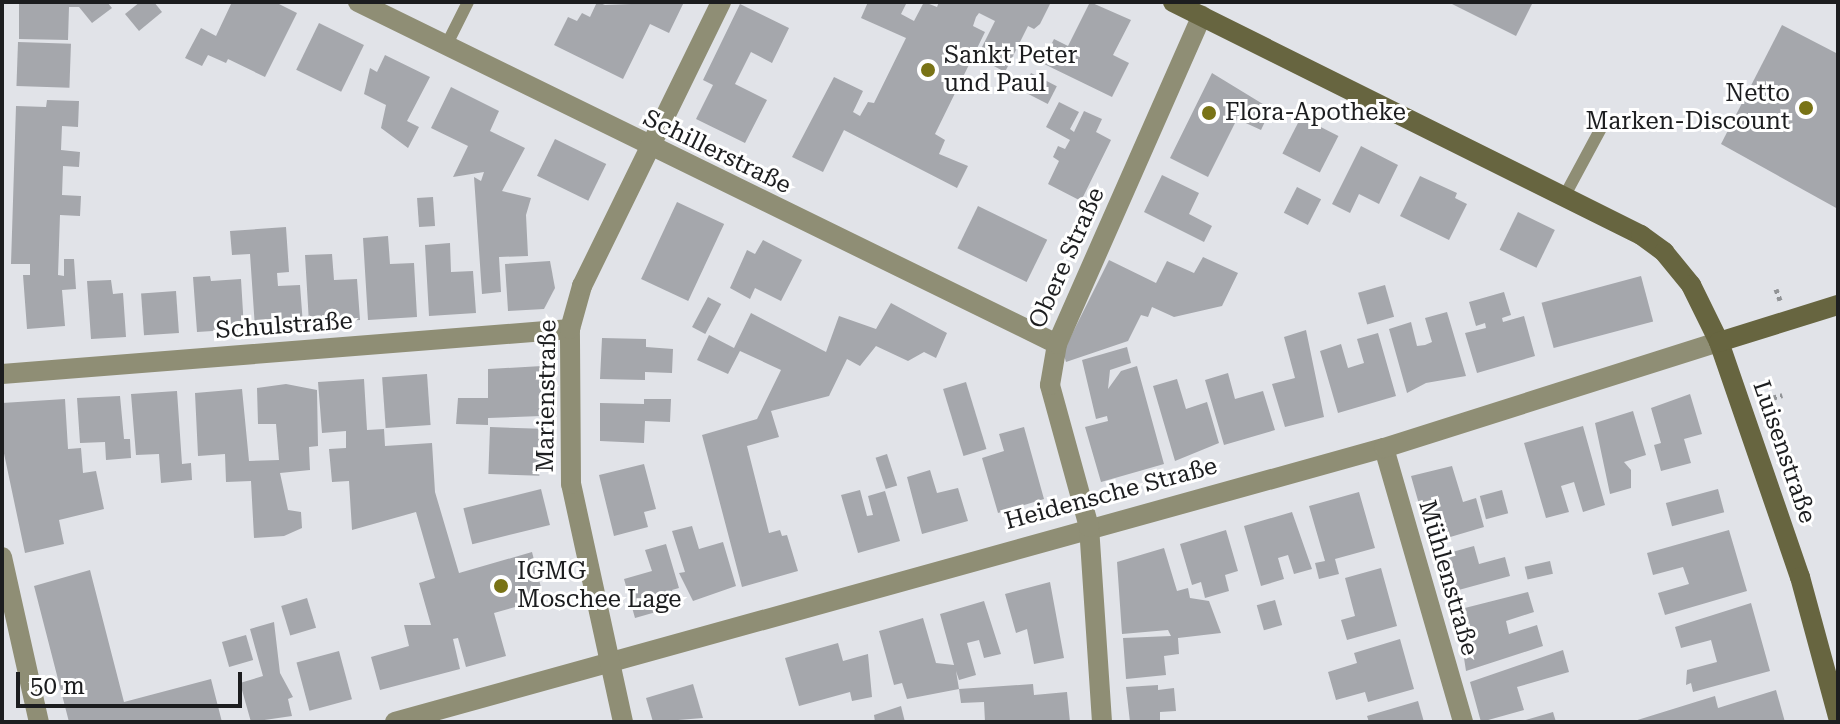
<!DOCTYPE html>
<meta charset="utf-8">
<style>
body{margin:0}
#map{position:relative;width:1840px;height:724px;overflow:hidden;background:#e1e3e8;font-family:"Roboto Serif",serif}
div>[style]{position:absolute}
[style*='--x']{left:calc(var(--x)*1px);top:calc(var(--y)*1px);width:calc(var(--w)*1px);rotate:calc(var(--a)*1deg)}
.building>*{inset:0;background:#a5a7ac;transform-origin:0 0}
.path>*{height:5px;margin-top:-2.5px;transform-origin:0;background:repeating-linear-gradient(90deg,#929497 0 4px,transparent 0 8px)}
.lane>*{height:12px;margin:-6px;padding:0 6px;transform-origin:6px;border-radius:6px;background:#8f8e75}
.street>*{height:20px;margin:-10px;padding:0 10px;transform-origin:10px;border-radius:10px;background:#8f8e75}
.secondary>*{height:20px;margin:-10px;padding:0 10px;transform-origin:10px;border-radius:10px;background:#676540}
.dots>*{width:22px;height:22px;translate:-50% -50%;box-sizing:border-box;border:4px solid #fff;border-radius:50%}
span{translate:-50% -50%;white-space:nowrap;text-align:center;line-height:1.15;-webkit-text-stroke:6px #fff;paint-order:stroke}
.poi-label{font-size:24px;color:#1c1d1f}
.left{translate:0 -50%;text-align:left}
.right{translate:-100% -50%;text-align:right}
.street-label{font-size:24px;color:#1c1d1f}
.frame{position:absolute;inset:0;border:4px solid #1c1d1f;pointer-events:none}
.scale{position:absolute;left:16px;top:672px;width:226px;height:36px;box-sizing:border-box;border:4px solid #1c1d1f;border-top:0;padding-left:10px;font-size:24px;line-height:28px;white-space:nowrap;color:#1c1d1f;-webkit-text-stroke:6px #fff;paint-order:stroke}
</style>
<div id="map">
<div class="building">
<div style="clip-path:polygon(19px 2px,107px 2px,112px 8px,92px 23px,79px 7px,69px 7px,68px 40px,19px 39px)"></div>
<div style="clip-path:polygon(140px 2px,154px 2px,162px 12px,139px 31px,125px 14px)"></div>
<div style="clip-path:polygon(232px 2px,275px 2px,297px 13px,265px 77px,228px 59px,226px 63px,208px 55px,202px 66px,185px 58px,201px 28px,216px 36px)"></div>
<div style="clip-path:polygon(597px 2px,605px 5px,684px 2px,669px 33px,650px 24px,623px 79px,554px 45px,568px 17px,577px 21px,582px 13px,590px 17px)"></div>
<div style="clip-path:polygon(868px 2px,907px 2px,901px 14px,914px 21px,924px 2px,937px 7px,939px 2px,1051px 2px,1040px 24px,1034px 29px,1028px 26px,1005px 72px,977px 57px,995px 21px,979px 13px,976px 17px,973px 26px,985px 32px,935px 134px,945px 140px,939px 154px,968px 166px,957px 188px,844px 130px,823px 172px,792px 157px,834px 77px,863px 91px,853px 112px,860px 116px,868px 102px,874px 103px,906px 38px,861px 18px)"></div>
<div style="clip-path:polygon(1090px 2px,1131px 20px,1113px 55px,1129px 63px,1112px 97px,1042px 63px,1054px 39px,1068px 46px)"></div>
<div style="clip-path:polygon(1448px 2px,1533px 2px,1516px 36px)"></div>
<div style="clip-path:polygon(740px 4px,789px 28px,772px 63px,751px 52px,735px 84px,767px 100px,745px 143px,696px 119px,713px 85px,703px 80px)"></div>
<div style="left:319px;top:23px;width:50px;height:52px;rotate:26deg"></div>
<div style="clip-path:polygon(1782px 25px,1838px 54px,1838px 209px,1721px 144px)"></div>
<div style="left:18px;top:42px;width:53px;height:44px;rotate:2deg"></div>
<div style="clip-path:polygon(385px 55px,430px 77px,407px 121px,419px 127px,408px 148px,381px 128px,386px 105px,364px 94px,370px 68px,377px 72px)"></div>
<div style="left:1031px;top:73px;width:29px;height:20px;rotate:27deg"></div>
<div style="clip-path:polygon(1212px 73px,1271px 109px,1261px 130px,1237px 119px,1208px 177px,1170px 158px)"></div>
<div style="clip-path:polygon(451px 87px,499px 111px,490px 131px,525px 148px,502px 191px,531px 198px,526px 215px,528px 256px,499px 257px,501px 292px,482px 294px,474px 177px,481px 181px,484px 172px,453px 177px,468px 146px,431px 128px)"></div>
<div style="clip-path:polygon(47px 100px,79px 101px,78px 127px,62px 126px,61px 150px,80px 152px,79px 167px,63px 166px,62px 195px,81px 196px,80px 216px,60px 215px,58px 275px,64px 276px,64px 259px,74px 259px,76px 289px,62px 290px,65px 326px,27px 329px,23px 275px,30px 275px,30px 264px,11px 264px,16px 106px,46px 107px)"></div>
<div style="clip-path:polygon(1059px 102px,1079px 112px,1070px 129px,1074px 132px,1084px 111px,1102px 119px,1096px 132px,1111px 140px,1081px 201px,1048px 184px,1059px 161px,1053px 157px,1058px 146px,1065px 149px,1070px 140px,1046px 127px)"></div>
<div style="left:1301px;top:117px;width:42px;height:41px;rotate:27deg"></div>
<div style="left:555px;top:139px;width:57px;height:41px;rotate:26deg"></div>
<div style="clip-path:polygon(1361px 146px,1398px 165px,1379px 204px,1359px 194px,1350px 213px,1332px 204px)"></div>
<div style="clip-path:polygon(1162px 175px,1199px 193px,1189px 214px,1212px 226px,1204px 242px,1144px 212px)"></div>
<div style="clip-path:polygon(1420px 176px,1457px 193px,1455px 198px,1467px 204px,1449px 240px,1400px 216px)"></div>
<div style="left:1297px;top:187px;width:27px;height:29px;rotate:27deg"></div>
<div style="left:433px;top:197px;width:29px;height:16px;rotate:86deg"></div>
<div style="left:677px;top:202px;width:52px;height:85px;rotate:25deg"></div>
<div style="left:978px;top:206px;width:77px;height:47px;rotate:26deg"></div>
<div style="left:1518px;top:212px;width:41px;height:42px;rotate:26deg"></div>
<div style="clip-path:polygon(286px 227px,289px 272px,277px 273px,278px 286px,300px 285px,303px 325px,255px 328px,250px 254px,232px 255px,230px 231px)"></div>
<div style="clip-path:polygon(388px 236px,390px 264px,414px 263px,417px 317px,368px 320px,363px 238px)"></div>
<div style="clip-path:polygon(763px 240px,802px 260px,781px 301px,755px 288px,750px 299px,730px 288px,747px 250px,755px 254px)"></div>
<div style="clip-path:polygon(450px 243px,451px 272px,473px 271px,476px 313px,429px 316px,425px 245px)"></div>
<div style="clip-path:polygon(332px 254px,334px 280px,357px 279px,360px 320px,309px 323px,305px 255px)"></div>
<div style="clip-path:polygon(1203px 257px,1238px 273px,1222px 306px,1174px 317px,1152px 307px,1148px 317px,1141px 315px,1128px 341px,1066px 362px,1063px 352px,1109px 260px,1156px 283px,1167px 261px,1194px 273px)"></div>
<div style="clip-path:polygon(550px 261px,555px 288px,544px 309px,508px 311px,505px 264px)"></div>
<div style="clip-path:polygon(210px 276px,211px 281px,241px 279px,244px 329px,197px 332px,193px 277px)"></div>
<div style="left:1641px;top:276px;width:47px;height:103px;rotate:75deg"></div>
<div style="clip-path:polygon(111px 280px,113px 294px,123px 293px,126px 337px,91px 339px,87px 281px)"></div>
<div style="left:1385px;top:285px;width:33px;height:28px;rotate:74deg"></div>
<div style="left:176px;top:291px;width:42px;height:35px;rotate:86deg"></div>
<div style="clip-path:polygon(1504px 292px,1511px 315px,1502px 318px,1503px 322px,1524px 316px,1535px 356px,1477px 373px,1465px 333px,1486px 328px,1485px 323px,1476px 326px,1469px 302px)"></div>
<div style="left:708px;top:297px;width:15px;height:34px;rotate:28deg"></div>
<div style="clip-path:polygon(891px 303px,947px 333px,936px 358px,924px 352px,908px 361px,876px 346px,860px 366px,847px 359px,829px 396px,771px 411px,779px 437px,747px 446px,769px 533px,780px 530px,782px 536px,787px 535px,798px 571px,742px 587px,702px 435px,757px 419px,781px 370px,740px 351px,728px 374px,697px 360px,709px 335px,734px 348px,751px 313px,826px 352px,839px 316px,876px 329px)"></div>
<div style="clip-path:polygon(1447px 312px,1466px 376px,1426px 383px,1407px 393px,1389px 329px,1411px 322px,1417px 346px,1425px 345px,1432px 342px,1425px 318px)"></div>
<div style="clip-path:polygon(1306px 330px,1324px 417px,1285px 427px,1272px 384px,1295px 378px,1284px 337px)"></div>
<div style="clip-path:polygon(1378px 333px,1396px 396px,1338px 413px,1320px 351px,1341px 344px,1348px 368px,1364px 363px,1357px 339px)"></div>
<div style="clip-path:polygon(602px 338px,646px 339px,646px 347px,673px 349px,672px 373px,645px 372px,645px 380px,600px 379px)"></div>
<div style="clip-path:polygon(1127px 347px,1131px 363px,1110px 370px,1108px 389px,1121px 371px,1137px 366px,1164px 464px,1101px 482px,1085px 427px,1108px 421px,1107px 416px,1096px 419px,1082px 360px)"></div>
<div style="clip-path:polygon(542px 366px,541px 416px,488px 418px,488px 425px,456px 424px,458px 398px,488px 398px,488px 369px)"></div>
<div style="clip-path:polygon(1228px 373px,1235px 399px,1263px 391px,1275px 430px,1224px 445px,1205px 380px)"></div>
<div style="left:427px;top:374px;width:51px;height:45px;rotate:86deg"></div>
<div style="clip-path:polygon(364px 379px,367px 430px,384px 429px,385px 446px,432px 443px,435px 492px,459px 573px,532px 552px,544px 599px,494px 613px,506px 656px,466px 667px,458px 638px,453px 639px,460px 669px,380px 690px,371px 657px,409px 646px,404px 625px,431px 625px,419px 583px,435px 578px,416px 512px,352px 530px,349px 481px,332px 482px,329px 449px,346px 448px,346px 431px,322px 433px,318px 382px)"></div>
<div style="clip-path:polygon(1177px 379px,1186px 409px,1207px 402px,1219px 443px,1175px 461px,1153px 386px)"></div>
<div style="left:966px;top:382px;width:70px;height:24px;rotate:73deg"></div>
<div style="clip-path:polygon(286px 384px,317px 390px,318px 446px,309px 447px,310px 470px,280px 473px,288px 510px,301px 512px,302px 528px,284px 536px,254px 538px,251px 481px,226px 482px,225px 454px,198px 456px,195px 393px,242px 389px,249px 461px,279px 460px,276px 424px,258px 424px,257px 388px)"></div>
<div style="clip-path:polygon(177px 391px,182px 464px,191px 463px,192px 480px,161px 483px,159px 454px,136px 455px,131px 394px)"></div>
<div style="clip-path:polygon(1690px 394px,1702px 434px,1684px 439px,1691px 463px,1661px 471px,1654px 445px,1661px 443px,1651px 408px)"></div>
<div style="clip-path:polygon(120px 396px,124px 439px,130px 439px,131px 458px,106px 460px,105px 442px,80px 443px,77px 398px)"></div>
<div style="clip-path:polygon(65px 399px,68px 449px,81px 448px,83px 473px,96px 471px,104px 509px,59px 520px,64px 544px,25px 553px,2px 444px,2px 403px)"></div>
<div style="clip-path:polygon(644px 399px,671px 399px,670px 422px,645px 421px,644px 443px,600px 441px,600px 403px,644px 404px)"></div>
<div style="clip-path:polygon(1633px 411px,1646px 455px,1624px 462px,1631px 470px,1631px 488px,1610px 494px,1595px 423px)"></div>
<div style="clip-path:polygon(1583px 426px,1605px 505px,1583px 512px,1574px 482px,1561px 486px,1569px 512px,1546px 518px,1524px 443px)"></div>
<div style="left:490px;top:427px;width:51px;height:47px;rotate:2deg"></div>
<div style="clip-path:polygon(1024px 427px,1044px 499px,998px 513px,982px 458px,1004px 451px,999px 434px)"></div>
<div style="left:887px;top:454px;width:33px;height:12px;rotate:72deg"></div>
<div style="clip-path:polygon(644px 464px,656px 509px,644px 512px,648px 527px,614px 536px,599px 475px)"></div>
<div style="clip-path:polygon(1452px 466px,1463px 502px,1476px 498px,1484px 527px,1430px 543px,1411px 476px)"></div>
<div style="clip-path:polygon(930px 470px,937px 493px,958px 488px,968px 521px,922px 534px,907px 477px)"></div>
<div style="left:541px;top:489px;width:37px;height:80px;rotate:76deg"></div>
<div style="left:1718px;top:489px;width:24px;height:54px;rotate:75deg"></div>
<div style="clip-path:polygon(860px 490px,867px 516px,873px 515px,868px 496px,885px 491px,900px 541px,858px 553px,841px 495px)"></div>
<div style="left:1502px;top:490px;width:24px;height:23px;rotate:75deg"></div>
<div style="clip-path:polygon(1359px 492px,1375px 548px,1335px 559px,1339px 574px,1319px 579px,1315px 563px,1325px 561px,1309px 506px)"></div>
<div style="clip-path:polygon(1292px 512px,1312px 569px,1294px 574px,1288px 555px,1278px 558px,1284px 579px,1261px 586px,1244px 526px)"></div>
<div style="clip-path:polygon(692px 526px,699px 549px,723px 542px,736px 586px,693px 601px,679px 573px,685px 572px,672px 531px)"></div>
<div style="clip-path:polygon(1226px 530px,1238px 571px,1225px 575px,1229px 591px,1205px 598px,1201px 582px,1192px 585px,1180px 544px)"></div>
<div style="clip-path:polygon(1729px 530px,1747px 591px,1665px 615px,1658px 593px,1689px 584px,1683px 567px,1653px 575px,1647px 553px)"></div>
<div style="clip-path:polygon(666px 544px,679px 588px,672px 590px,677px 606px,635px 618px,624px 579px,652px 571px,645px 550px)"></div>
<div style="clip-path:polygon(1474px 546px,1479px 564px,1505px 557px,1510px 576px,1444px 594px,1434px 557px)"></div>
<div style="clip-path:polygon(1164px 548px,1177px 591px,1188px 588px,1190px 598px,1209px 601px,1221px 633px,1178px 638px,1179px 654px,1164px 656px,1166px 675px,1126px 679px,1123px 638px,1171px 636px,1168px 630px,1122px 634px,1117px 562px)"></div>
<div style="left:1550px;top:561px;width:13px;height:26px;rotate:77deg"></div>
<div style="clip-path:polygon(1381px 568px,1397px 626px,1347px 640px,1341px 620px,1355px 616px,1345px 578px)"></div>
<div style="clip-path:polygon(90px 570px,124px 702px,211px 679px,222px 722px,69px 722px,34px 586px)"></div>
<div style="clip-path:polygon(1050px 582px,1064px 658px,1034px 664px,1027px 629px,1016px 633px,1005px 594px)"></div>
<div style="clip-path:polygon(1528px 592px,1534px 612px,1506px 621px,1509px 634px,1537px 625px,1543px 646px,1466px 671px,1460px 632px,1455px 633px,1449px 612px)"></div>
<div style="left:307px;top:598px;width:31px;height:27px;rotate:73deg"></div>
<div style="left:1275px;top:600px;width:26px;height:19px;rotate:74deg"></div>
<div style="clip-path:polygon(984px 601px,1001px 654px,984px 658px,979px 640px,967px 643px,976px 675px,959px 680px,956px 671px,959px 689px,907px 699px,902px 683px,894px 685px,879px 631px,923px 618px,936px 663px,954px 665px,940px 614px)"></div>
<div style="clip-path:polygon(1751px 603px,1770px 671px,1693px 692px,1691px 683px,1686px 685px,1687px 670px,1717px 662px,1711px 640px,1681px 648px,1675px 627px)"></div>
<div style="clip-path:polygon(274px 622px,280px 673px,293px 697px,288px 699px,292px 716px,251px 722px,240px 683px,263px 676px,250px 629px)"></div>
<div style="left:246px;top:635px;width:26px;height:25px;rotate:74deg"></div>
<div style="clip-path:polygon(1400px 639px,1414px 689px,1368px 702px,1365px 692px,1336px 700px,1328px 672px,1357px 663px,1354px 653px)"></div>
<div style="clip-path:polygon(838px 643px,843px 661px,868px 654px,872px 697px,852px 701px,850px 692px,799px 706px,785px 658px)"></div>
<div style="clip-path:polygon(1563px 650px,1569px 672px,1517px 687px,1524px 710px,1481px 722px,1470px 682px)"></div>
<div style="left:339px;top:651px;width:50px;height:44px;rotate:75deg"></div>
<div style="clip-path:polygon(693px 684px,703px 718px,653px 722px,646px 698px)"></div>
<div style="clip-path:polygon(1033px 684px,1034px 695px,1067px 692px,1070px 722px,985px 722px,984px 702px,961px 703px,959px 689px)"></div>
<div style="clip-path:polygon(1158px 685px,1158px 690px,1174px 688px,1176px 711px,1160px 712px,1160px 722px,1130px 722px,1126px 687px)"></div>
<div style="clip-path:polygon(1776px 690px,1785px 722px,1631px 722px,1715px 696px,1718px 708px)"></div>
<div style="clip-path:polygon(1418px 701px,1424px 722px,1369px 722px,1367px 716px)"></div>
<div style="clip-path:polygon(901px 706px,905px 722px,875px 722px,874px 715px)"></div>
<div style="clip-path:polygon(1553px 712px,1556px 722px,1522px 722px,1522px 721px)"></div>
</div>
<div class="path">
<div style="--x:1776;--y:289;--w:12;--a:70"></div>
<div style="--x:1765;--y:400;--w:18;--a:-16"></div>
</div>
<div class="lane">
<div style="--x:446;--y:46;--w:49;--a:-63.4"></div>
<div style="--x:1564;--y:197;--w:89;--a:-61.7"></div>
</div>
<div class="street">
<div style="--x:358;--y:2;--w:778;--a:26.07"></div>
<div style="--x:2;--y:374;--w:570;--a:-4.53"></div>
<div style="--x:1384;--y:448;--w:285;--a:73.9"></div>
<div style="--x:2;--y:557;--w:169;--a:77.4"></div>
<div style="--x:395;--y:722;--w:1026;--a:-15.49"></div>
<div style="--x:1384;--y:448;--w:351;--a:-17.6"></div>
<div style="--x:623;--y:722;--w:244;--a:-102.3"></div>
<div style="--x:571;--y:484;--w:155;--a:-90.4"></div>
<div style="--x:570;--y:329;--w:45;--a:-74.4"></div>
<div style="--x:582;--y:286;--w:316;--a:-63.9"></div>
<div style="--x:1102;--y:722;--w:195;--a:-93.8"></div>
<div style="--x:1089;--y:527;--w:147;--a:-105.4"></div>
<div style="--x:1050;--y:385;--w:42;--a:-80.3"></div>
<div style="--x:1057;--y:344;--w:359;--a:-66.2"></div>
</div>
<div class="secondary">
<div style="--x:1173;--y:2;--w:523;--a:26.47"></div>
<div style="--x:1641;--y:235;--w:29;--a:36"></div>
<div style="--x:1664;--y:252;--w:43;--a:50.7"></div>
<div style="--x:1691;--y:285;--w:64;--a:63.8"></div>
<div style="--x:1719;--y:342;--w:249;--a:71"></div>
<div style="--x:1800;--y:577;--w:145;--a:74.8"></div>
<div style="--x:1719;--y:342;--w:125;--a:-17.3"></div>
</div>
<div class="dots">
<div style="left:928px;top:70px;background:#797316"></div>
<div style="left:1806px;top:108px;background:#797316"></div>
<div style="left:1209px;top:113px;background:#797316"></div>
<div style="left:501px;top:586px;background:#797316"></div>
</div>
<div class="poi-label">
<span class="left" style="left:944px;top:70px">Sankt Peter<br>und Paul</span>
<span class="right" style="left:1790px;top:108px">Netto<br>Marken-Discount</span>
<span class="left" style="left:1225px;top:113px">Flora-Apotheke</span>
<span class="left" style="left:517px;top:586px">IGMG<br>Moschee Lage</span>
</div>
<div class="street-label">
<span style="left:717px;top:152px;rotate:26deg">Schillerstraße</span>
<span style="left:1067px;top:258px;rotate:-66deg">Obere Straße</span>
<span style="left:284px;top:326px;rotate:-4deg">Schulstraße</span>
<span style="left:547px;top:396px;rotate:-89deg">Marienstraße</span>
<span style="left:1784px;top:452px;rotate:71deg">Luisenstraße</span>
<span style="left:1111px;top:494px;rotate:-15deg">Heidensche Straße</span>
<span style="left:1448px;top:578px;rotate:74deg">Mühlenstraße</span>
</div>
<div class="frame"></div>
<div class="scale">50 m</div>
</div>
